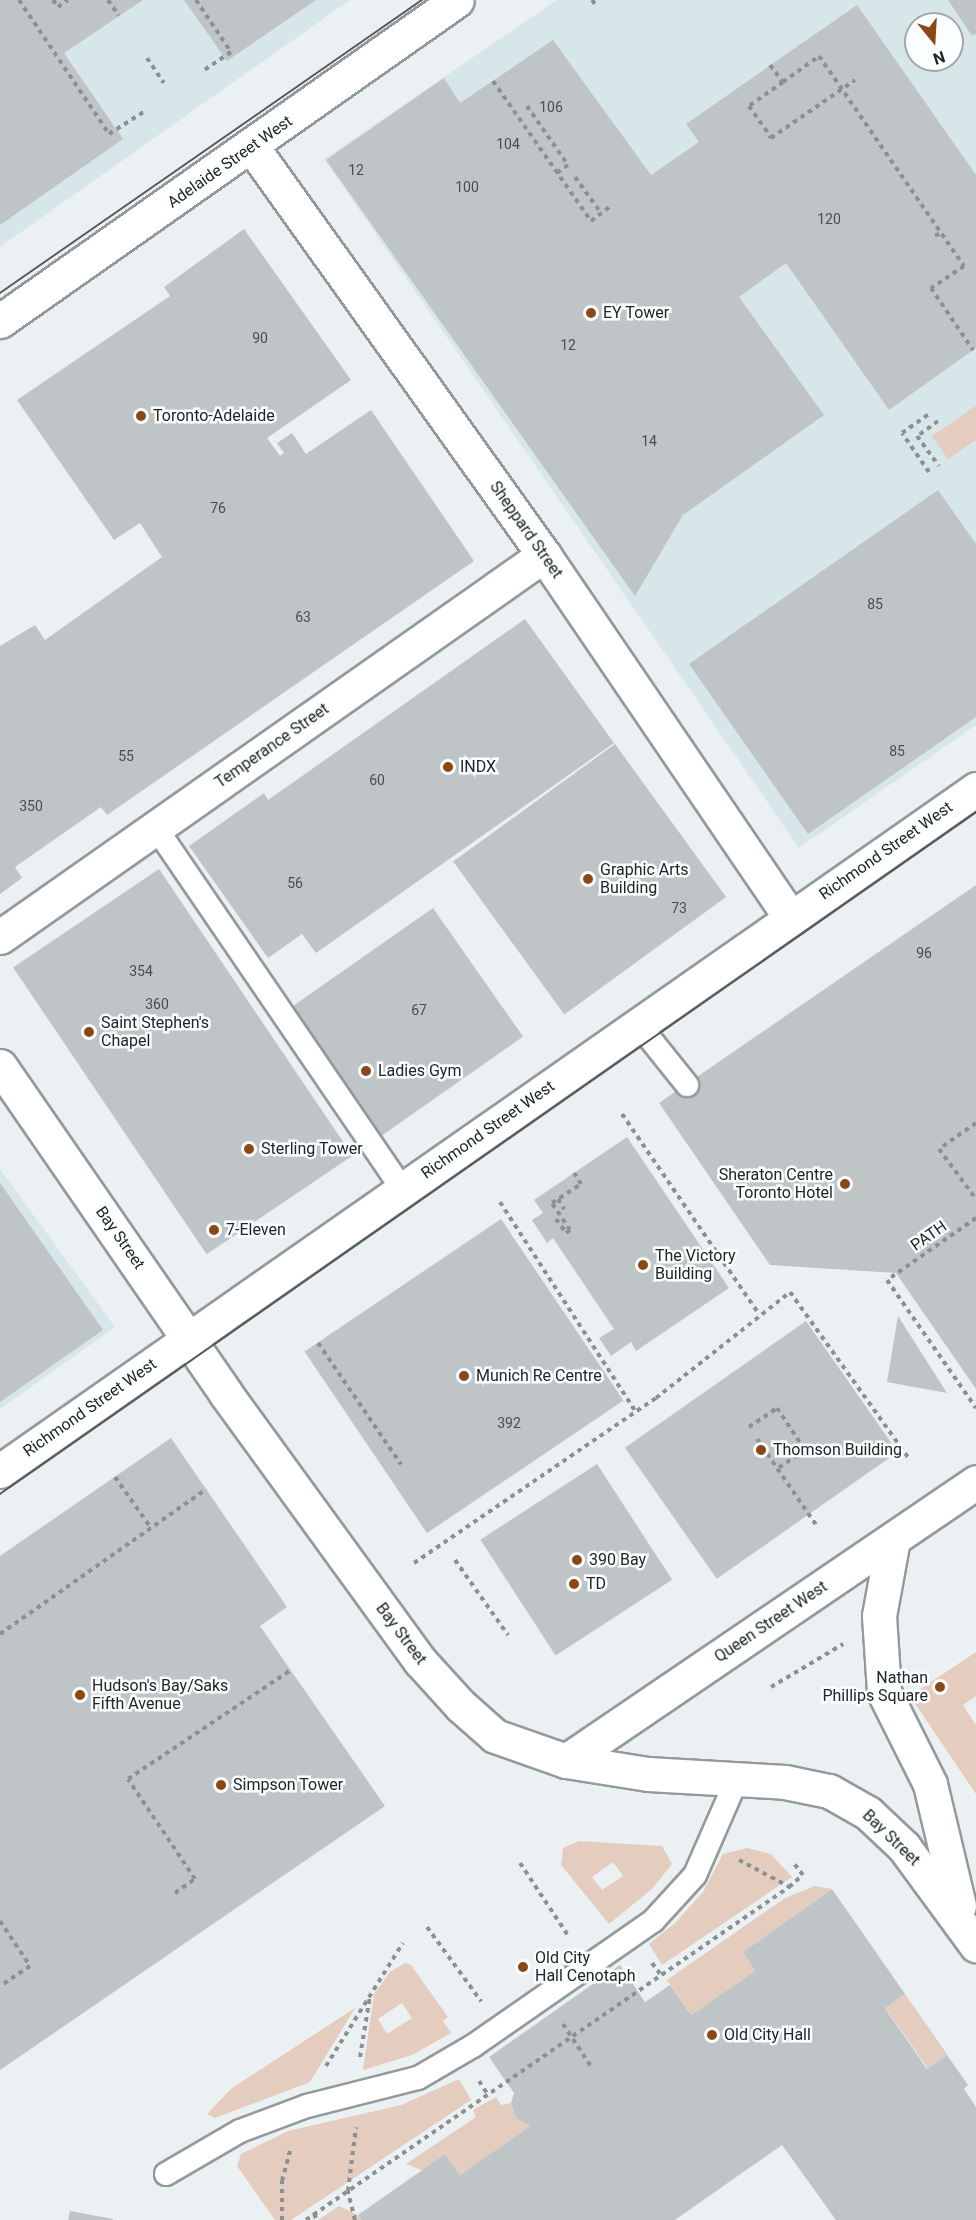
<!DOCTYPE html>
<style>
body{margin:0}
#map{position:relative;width:976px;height:2220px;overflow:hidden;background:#ebf1f2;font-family:Roboto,sans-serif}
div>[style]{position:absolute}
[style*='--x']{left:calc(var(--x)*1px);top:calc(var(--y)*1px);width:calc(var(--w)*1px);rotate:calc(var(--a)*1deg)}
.built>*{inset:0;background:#d7e6e9}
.green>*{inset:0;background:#e4ccbe;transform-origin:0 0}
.building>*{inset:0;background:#bfc5c6;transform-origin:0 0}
.path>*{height:4px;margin-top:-2px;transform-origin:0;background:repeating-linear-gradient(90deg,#8c9091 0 4.5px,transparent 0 9px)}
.roads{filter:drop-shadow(2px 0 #949a9b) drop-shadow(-2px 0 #949a9b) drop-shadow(0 2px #949a9b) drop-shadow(0 -2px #949a9b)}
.lane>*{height:22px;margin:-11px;padding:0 11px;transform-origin:11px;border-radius:11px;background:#fff}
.street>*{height:33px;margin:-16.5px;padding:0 16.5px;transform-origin:16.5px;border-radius:16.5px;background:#fff}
.secondary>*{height:33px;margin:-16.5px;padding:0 16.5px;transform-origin:16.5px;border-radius:16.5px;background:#fff}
.primary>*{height:33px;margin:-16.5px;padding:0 16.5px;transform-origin:16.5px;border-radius:16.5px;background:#fff}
.tram>*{height:1.5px;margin:-0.75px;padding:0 0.75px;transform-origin:0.75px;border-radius:0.75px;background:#56595a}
.dots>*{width:16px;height:16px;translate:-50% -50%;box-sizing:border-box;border:3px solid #fafeff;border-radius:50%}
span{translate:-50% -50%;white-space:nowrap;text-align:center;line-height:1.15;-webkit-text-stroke:5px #fafeff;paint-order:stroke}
.number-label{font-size:14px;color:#4a4d4d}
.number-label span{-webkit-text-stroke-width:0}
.street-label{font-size:16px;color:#232525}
.poi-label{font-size:16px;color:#232525}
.left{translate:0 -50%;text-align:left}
.right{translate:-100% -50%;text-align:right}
.north{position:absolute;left:904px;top:12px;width:60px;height:60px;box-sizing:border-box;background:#fafeff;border:2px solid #a4a7a8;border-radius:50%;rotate:162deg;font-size:16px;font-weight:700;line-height:24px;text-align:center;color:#232525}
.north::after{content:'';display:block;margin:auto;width:21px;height:27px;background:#8a4816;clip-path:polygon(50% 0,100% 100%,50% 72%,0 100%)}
</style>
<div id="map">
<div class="built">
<div style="clip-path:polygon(0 0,350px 0,0 247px)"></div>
<div style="clip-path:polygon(evenodd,557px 0,976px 0,976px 725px,799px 848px,324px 159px,557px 0,916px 24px,952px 24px,952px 60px,916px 60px,916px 24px)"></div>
<div style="clip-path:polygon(0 1169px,115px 1327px,0 1409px)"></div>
</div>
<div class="green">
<div style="clip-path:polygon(976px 406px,976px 440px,948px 459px,932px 436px)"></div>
<div style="clip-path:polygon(976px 1652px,976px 1696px,963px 1705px,976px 1725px,976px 1794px,910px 1696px)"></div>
<div style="clip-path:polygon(evenodd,579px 1841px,662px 1846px,672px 1864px,652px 1889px,609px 1924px,561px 1865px,563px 1848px,579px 1841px,613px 1862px,623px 1876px,602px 1890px,592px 1877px,613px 1862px)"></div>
<div style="clip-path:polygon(747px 1848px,771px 1854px,792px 1877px,662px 1965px,649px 1944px,675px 1923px,703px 1892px,723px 1854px)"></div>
<div style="clip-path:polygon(815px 1886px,832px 1889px,743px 1952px,755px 1971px,691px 2015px,667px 1980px,785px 1898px)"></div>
<div style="clip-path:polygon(evenodd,405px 1963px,411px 1965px,448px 2017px,443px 2021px,451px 2033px,412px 2055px,363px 2070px,374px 1994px,390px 1972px,405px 1963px,402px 2003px,412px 2018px,387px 2034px,378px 2019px,402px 2003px)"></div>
<div style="left:905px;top:1994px;width:74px;height:24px;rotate:55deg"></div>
<div style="clip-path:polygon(355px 2008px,310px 2082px,215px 2118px,207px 2114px,232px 2088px)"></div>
<div style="clip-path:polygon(459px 2079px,471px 2100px,291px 2220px,275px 2220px,237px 2166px,241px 2154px,288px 2131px,401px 2105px)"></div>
<div style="clip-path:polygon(496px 2097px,501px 2105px,511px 2103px,516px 2118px,530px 2126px,460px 2175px,445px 2154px,422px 2170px,406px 2164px,476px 2117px,473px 2110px)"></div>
<div style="clip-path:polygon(339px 2206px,358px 2215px,362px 2220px,318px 2220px)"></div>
</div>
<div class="building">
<div style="clip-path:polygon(0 0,143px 0,64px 53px,123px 139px,0 225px)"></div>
<div style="clip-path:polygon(184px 0,316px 0,227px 61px)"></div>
<div style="clip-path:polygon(948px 0,976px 0,976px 34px,972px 36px)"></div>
<div style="clip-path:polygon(857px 5px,976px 175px,976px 348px,889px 410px,786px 263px,739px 297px,824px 415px,683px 515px,635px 596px,326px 160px,444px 78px,460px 103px,553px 40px,651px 175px,699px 142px,686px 124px)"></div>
<div style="clip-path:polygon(244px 229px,351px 380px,267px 438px,280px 456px,284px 453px,277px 443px,292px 433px,306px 454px,371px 410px,474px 561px,107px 815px,101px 807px,15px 867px,22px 878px,0 894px,0 646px,35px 625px,45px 640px,162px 557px,140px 523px,114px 540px,17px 400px,170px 296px,164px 287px)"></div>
<div style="clip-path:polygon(938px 490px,976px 544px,976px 717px,808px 834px,689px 664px)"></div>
<div style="clip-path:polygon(525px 619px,614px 743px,316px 953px,302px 934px,268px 958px,189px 846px,264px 793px,268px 800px)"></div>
<div style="left:615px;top:744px;width:189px;height:200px;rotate:54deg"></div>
<div style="left:159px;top:869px;width:346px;height:176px;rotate:56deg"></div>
<div style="clip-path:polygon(976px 885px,976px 1389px,896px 1273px,770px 1265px,659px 1103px)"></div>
<div style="left:433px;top:908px;width:157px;height:174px;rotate:55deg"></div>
<div style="clip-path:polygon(627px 1137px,729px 1288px,636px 1351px,631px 1342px,611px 1356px,599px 1338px,614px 1329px,553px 1238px,547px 1243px,532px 1220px,543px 1213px,534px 1200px)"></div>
<div style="clip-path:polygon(0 1183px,103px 1330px,0 1402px)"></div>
<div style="left:501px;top:1219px;width:219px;height:237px;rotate:56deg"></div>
<div style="clip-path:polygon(898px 1316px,947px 1393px,887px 1382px)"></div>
<div style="left:806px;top:1321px;width:160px;height:221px;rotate:55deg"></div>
<div style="clip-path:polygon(171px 1438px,287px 1607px,260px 1626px,385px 1806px,0 2070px,0 1556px)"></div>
<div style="left:597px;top:1464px;width:138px;height:139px;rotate:57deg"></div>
<div style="clip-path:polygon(832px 1889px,905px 1994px,885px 2008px,927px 2069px,947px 2055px,968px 2085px,964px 2089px,976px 2107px,976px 2220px,836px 2220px,782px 2145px,675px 2220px,362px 2220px,358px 2215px,445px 2154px,460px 2175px,530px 2126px,516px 2118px,511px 2103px,514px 2093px,489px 2057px,620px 1965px,645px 2002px,670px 1985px,691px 2015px,755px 1971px,743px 1952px)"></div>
<div style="clip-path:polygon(70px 2211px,113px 2219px,113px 2220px,68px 2220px)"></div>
</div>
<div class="path">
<div style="--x:19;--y:0;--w:161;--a:56.1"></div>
<div style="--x:109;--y:134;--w:43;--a:-32.6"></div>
<div style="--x:53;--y:0;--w:9;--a:54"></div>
<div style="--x:58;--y:7;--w:12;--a:-35"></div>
<div style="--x:108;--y:0;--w:19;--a:55"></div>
<div style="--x:196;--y:0;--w:63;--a:56.1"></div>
<div style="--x:231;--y:52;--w:32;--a:146"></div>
<div style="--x:592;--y:0;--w:5;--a:53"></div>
<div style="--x:147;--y:58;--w:30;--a:56"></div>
<div style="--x:770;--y:65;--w:21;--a:53"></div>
<div style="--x:783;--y:82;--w:42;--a:144.8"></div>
<div style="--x:749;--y:106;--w:39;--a:55"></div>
<div style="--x:771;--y:138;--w:102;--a:-34.6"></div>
<div style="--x:493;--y:81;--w:171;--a:55"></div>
<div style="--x:591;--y:221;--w:25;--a:-37"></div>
<div style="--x:783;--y:82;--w:44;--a:-35.8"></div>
<div style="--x:819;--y:56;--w:255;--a:55.4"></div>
<div style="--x:964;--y:266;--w:40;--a:146"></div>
<div style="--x:931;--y:288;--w:75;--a:55.9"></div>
<div style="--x:527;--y:106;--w:72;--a:55.2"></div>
<div style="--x:568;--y:165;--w:14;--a:144"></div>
<div style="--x:575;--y:177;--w:44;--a:54.2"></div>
<div style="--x:935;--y:235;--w:7;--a:-8"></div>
<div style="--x:938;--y:421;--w:26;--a:144"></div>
<div style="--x:917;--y:436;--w:37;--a:54"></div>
<div style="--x:929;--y:472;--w:47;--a:-124.7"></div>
<div style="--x:902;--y:433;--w:35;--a:-35"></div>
<div style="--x:622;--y:1114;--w:242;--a:55.6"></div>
<div style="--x:976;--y:1123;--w:45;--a:144.9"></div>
<div style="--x:939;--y:1149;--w:62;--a:53.5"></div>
<div style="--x:558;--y:1199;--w:12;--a:59"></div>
<div style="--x:500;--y:1202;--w:250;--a:57.1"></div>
<div style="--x:976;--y:1218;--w:108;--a:145.1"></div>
<div style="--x:887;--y:1280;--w:156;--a:55.2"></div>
<div style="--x:556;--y:1219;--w:17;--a:54"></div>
<div style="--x:566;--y:1233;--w:5;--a:-37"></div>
<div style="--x:570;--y:1230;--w:32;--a:-124"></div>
<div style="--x:552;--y:1203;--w:35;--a:-33"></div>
<div style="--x:581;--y:1184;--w:13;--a:-122"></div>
<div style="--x:318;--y:1343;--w:147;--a:55.6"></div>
<div style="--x:749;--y:1427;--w:34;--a:-34"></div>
<div style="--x:777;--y:1408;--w:50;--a:56.3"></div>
<div style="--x:805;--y:1450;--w:32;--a:146"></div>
<div style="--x:757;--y:1439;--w:104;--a:55.5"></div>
<div style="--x:115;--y:1477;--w:62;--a:54.8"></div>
<div style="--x:455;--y:1560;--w:92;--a:54.8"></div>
<div style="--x:414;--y:1563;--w:293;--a:-34.3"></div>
<div style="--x:656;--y:1398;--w:171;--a:-38.3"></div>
<div style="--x:790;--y:1292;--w:206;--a:54.5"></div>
<div style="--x:0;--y:1634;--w:252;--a:-35.1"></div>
<div style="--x:771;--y:1687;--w:84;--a:-30.8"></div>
<div style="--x:739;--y:1860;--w:55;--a:28"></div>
<div style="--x:520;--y:1863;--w:89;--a:56.5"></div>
<div style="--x:175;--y:1893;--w:24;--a:-35"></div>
<div style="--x:195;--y:1879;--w:120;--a:-123.8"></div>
<div style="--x:128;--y:1779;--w:196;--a:-33.8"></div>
<div style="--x:0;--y:1921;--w:54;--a:56.3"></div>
<div style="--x:30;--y:1966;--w:36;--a:146"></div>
<div style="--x:427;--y:1927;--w:92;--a:53.9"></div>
<div style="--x:652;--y:1963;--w:15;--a:53"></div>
<div style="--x:563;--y:2024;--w:53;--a:56.6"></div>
<div style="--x:360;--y:2057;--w:62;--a:-80.7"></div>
<div style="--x:326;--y:2066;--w:145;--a:-58"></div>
<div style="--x:479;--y:2081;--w:17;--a:57"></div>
<div style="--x:314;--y:2214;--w:7;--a:63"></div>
<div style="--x:282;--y:2220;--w:39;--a:-90"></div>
<div style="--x:282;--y:2181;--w:31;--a:-75"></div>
<div style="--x:306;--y:2220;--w:587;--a:-34.58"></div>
<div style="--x:789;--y:1887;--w:18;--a:-41"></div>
<div style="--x:803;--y:1875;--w:18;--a:-128"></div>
<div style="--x:355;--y:2220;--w:30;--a:-104"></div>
<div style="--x:348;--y:2191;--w:64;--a:-82.9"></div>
</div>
<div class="roads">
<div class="lane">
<div style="--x:156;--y:828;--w:438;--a:55.7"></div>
<div style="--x:639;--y:1025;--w:77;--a:51.3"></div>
<div style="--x:166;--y:2174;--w:86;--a:-30.2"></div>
<div style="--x:240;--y:2131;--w:72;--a:-20.5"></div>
<div style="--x:307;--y:2106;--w:114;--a:-14.2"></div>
<div style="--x:418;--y:2078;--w:64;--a:-30.2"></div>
<div style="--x:473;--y:2046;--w:219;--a:-34.8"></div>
<div style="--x:653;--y:1921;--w:62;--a:-47.6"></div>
<div style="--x:695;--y:1875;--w:105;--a:-66.4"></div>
</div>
<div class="street">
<div style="--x:252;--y:147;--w:502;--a:54.41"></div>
<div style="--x:544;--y:555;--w:439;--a:55.8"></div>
<div style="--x:0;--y:937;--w:665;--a:-35.08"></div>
</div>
<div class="secondary">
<div style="--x:0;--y:321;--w:558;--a:-35.08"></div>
<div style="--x:0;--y:1471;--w:1191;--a:-34.94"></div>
<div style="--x:566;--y:1761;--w:496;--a:-34.2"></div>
</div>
<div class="primary">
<div style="--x:0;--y:1066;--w:398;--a:55.4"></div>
<div style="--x:226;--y:1394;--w:330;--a:54"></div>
<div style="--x:420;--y:1661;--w:61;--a:47.7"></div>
<div style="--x:461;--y:1706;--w:45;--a:41.4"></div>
<div style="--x:495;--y:1736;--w:75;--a:19.4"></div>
<div style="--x:566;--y:1761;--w:83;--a:9"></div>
<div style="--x:648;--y:1774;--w:137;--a:3.3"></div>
<div style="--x:785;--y:1782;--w:45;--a:11.6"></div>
<div style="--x:829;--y:1791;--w:45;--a:29.4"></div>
<div style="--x:868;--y:1813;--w:50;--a:43.4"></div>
<div style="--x:904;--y:1847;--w:122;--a:53.7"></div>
<div style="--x:893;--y:1539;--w:78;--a:100.3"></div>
<div style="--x:879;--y:1616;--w:76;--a:86.2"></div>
<div style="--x:884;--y:1692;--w:103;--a:63.4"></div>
<div style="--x:930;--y:1784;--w:125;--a:76.6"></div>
</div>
</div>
<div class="tram">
<div style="--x:0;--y:293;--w:514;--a:-34.77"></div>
<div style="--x:0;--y:1494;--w:1191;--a:-34.94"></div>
</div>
<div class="dots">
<div style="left:591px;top:313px;background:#8a4816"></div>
<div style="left:141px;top:416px;background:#8a4816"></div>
<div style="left:448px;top:767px;background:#8a4816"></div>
<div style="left:588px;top:879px;background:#8a4816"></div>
<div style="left:89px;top:1032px;background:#8a4816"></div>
<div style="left:366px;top:1071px;background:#8a4816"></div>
<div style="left:249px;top:1149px;background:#8a4816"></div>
<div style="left:845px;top:1184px;background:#8a4816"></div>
<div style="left:214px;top:1230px;background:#8a4816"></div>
<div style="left:643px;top:1265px;background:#8a4816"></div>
<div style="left:464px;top:1376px;background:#8a4816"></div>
<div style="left:761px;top:1450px;background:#8a4816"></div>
<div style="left:577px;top:1560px;background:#8a4816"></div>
<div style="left:574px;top:1584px;background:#8a4816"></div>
<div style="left:940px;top:1687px;background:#8a4816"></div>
<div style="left:80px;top:1695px;background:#8a4816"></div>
<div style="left:221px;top:1785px;background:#8a4816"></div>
<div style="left:523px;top:1967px;background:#8a4816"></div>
<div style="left:712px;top:2035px;background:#8a4816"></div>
</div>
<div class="number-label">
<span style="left:551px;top:107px">106</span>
<span style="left:508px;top:144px">104</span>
<span style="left:356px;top:170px">12</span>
<span style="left:467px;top:187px">100</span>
<span style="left:829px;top:219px">120</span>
<span style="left:260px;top:338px">90</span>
<span style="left:568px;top:345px">12</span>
<span style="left:649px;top:441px">14</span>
<span style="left:218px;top:508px">76</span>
<span style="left:875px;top:604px">85</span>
<span style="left:303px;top:617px">63</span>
<span style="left:897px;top:751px">85</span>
<span style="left:126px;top:756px">55</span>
<span style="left:377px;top:780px">60</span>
<span style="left:31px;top:806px">350</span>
<span style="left:295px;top:883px">56</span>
<span style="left:679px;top:908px">73</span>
<span style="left:924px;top:953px">96</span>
<span style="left:141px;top:971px">354</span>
<span style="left:157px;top:1004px">360</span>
<span style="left:419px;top:1010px">67</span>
<span style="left:509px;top:1423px">392</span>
</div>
<div class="street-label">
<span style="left:230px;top:162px;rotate:-35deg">Adelaide Street West</span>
<span style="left:526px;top:530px;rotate:55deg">Sheppard Street</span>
<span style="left:272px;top:746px;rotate:-35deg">Temperance Street</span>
<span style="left:886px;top:851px;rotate:-35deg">Richmond Street West</span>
<span style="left:488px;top:1130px;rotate:-35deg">Richmond Street West</span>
<span style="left:929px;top:1236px;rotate:-35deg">PATH</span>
<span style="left:120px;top:1238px;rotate:55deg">Bay Street</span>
<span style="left:90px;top:1408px;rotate:-35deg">Richmond Street West</span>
<span style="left:771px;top:1622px;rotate:-34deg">Queen Street West</span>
<span style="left:401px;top:1634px;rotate:53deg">Bay Street</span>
<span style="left:891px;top:1838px;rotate:44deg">Bay Street</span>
</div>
<div class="poi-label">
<span class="left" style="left:603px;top:313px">EY Tower</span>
<span class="left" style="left:153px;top:416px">Toronto-Adelaide</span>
<span class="left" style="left:460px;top:767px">INDX</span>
<span class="left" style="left:600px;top:879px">Graphic Arts<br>Building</span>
<span class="left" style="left:101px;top:1032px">Saint Stephen's<br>Chapel</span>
<span class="left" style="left:378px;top:1071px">Ladies Gym</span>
<span class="left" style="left:261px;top:1149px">Sterling Tower</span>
<span class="right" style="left:833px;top:1184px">Sheraton Centre<br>Toronto Hotel</span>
<span class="left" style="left:226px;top:1230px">7-Eleven</span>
<span class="left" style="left:655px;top:1265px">The Victory<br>Building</span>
<span class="left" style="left:476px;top:1376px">Munich Re Centre</span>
<span class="left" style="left:773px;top:1450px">Thomson Building</span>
<span class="left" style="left:589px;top:1560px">390 Bay</span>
<span class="left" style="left:586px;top:1584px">TD</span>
<span class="right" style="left:928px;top:1687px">Nathan<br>Phillips Square</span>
<span class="left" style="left:92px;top:1695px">Hudson's Bay/Saks<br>Fifth Avenue</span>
<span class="left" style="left:233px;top:1785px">Simpson Tower</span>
<span class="left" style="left:535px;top:1967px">Old City<br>Hall Cenotaph</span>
<span class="left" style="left:724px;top:2035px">Old City Hall</span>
</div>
<div class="north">N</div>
</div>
